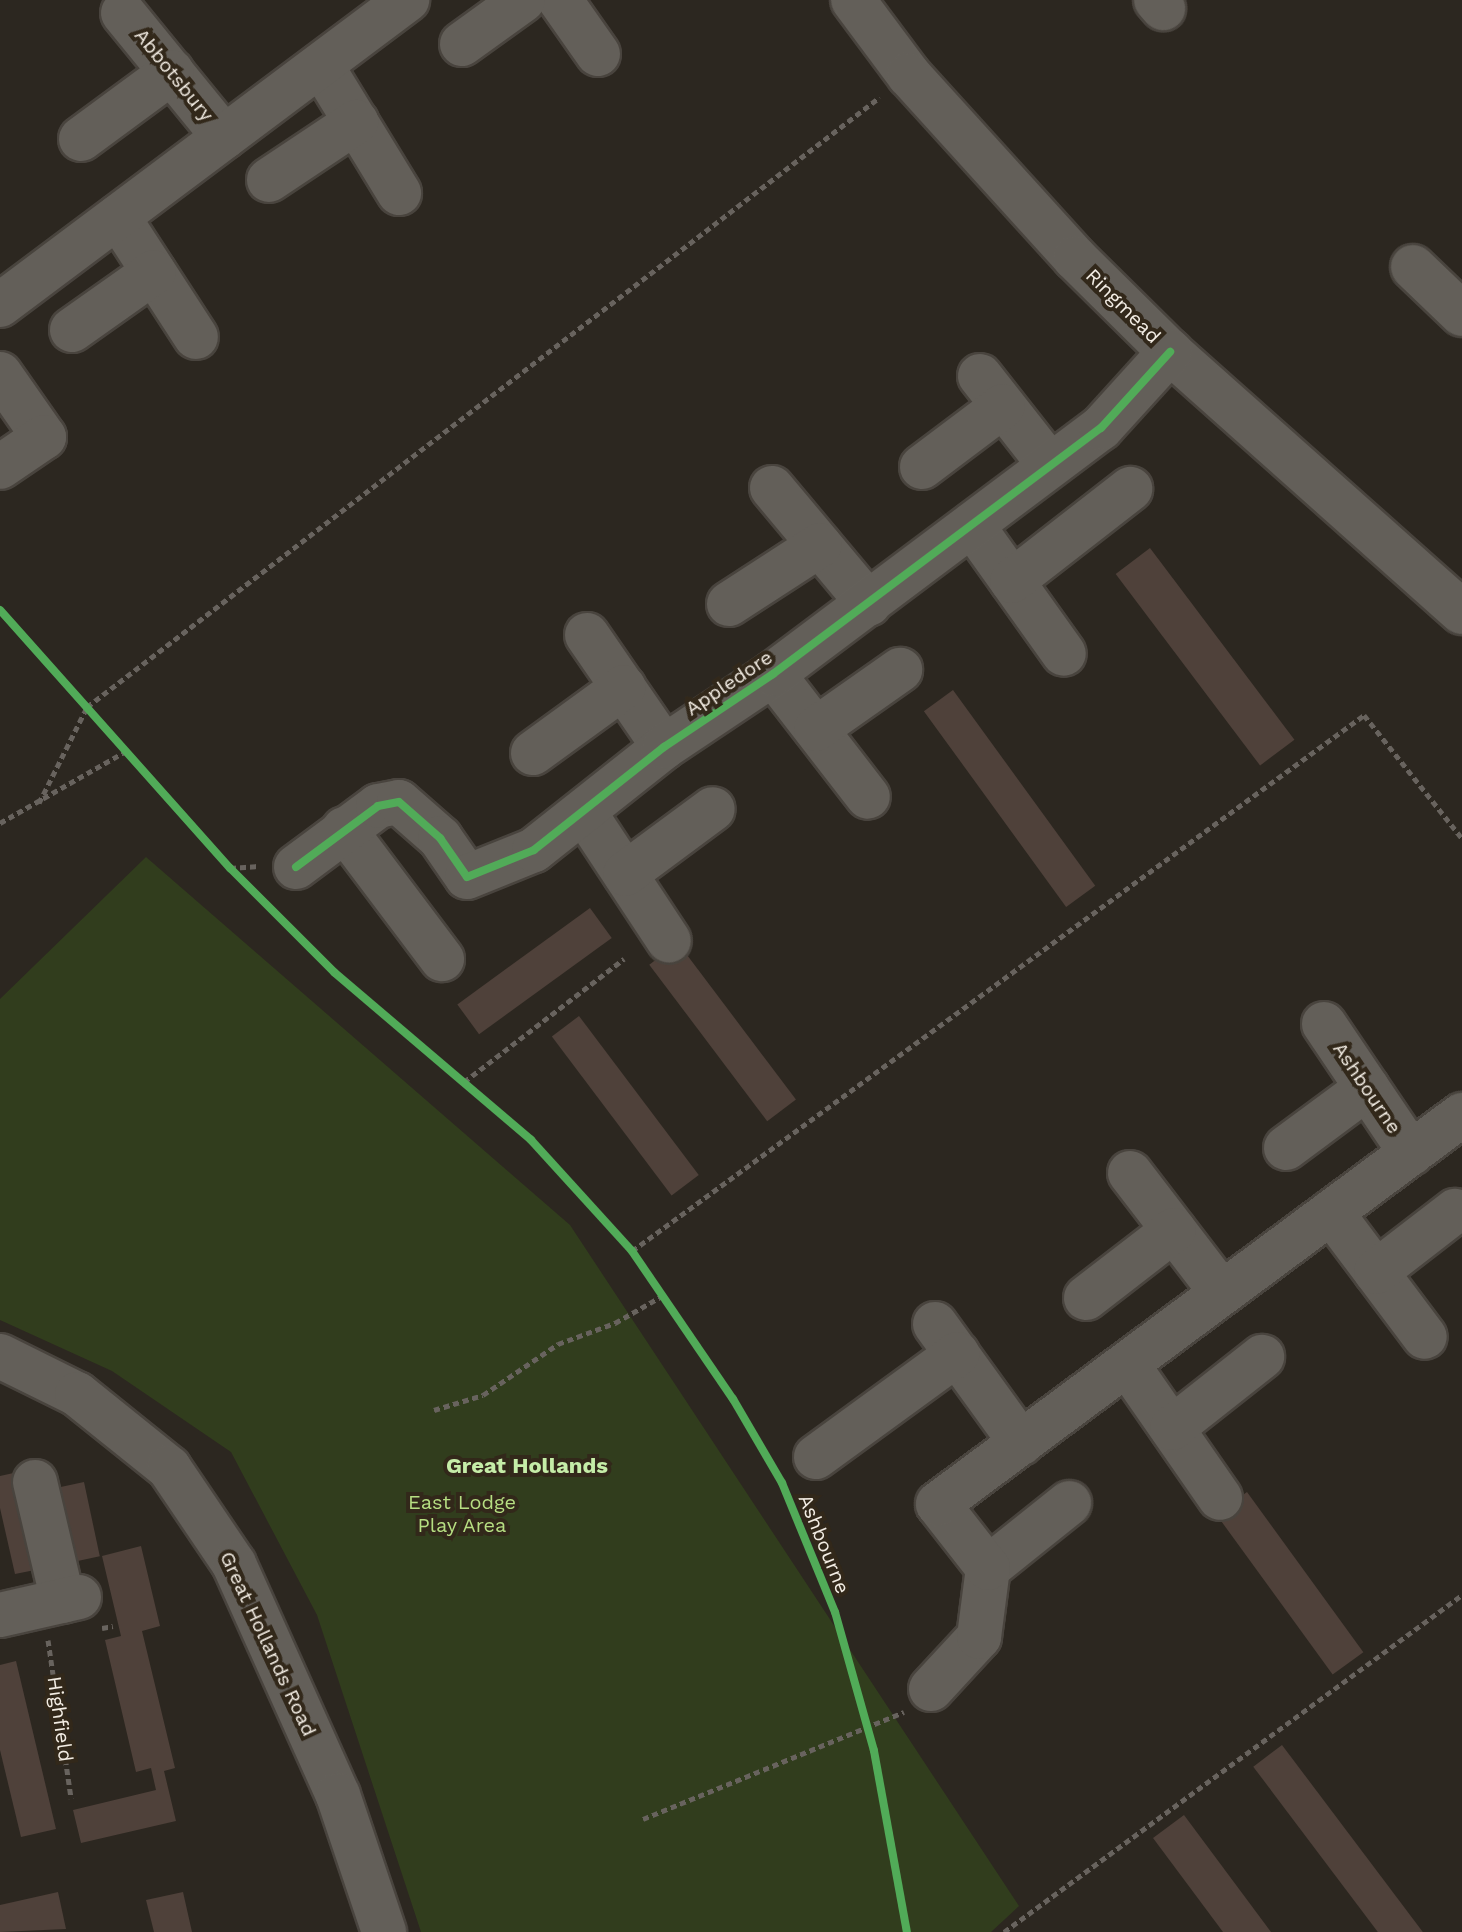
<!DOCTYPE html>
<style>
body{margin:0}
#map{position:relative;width:1462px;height:1932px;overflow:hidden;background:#2c2720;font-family:"Work Sans",sans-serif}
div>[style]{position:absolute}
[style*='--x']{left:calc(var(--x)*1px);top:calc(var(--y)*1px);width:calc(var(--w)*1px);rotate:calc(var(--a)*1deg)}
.green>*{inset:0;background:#313d1d}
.building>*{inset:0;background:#4f413a;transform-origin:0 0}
.path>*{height:5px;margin-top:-2.5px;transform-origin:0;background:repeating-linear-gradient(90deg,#68635e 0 6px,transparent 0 10px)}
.roads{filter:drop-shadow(2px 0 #49443e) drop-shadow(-2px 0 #49443e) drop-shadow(0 2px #49443e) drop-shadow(0 -2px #49443e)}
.minor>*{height:44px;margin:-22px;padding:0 22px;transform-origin:22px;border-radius:22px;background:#635f59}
.cycleway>*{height:8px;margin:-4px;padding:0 4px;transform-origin:4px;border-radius:4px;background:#51ab58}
span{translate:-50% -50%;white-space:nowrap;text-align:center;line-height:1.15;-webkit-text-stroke:8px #32281a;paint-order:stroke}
.street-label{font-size:20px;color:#f3ede4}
.park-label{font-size:20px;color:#b6de82}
.neighbourhood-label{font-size:22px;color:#c5eda8;font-weight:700}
</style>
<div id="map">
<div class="green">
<div style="clip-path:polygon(146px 857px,570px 1225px,1019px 1906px,991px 1932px,421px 1932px,317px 1615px,231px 1452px,112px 1371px,0 1320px,0 999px)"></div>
</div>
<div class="building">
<div style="left:1150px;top:548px;width:240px;height:43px;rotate:53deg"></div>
<div style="left:953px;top:690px;width:242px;height:36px;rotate:54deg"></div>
<div style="left:590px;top:908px;width:37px;height:164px;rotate:54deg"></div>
<div style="left:678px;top:943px;width:196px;height:36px;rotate:53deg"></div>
<div style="left:579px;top:1016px;width:199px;height:34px;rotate:53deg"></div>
<div style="clip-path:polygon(18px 1472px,40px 1569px,15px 1574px,0 1508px,0 1476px)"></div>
<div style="left:84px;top:1482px;width:76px;height:25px;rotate:78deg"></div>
<div style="left:1247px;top:1492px;width:198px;height:38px;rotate:54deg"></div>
<div style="clip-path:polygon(141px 1546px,160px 1626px,142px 1631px,175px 1768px,164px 1771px,176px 1821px,81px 1843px,73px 1810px,156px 1790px,151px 1768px,136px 1772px,105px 1640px,121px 1636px,102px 1556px)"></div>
<div style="clip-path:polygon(16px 1661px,56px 1829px,21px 1837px,0 1750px,0 1665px)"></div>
<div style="left:1282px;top:1745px;width:234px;height:36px;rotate:53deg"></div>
<div style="clip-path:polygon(1184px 1815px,1271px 1932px,1223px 1932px,1153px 1838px)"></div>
<div style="clip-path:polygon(58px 1892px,66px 1929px,0 1932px,0 1905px)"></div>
<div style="clip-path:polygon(183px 1892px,192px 1932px,154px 1932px,146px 1900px)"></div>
</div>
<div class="path">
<div style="--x:39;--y:803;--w:107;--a:-63.4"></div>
<div style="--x:87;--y:707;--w:1000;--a:-37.57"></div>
<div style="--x:0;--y:823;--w:145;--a:-29.7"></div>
<div style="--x:230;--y:868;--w:29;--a:-4"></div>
<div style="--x:464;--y:1082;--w:202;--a:-37.6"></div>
<div style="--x:632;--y:1251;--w:907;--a:-36.21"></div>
<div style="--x:1364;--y:715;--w:157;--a:51.5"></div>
<div style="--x:434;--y:1410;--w:51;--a:-17"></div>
<div style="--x:483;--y:1395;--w:91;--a:-34.2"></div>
<div style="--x:558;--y:1344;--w:61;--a:-20.2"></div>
<div style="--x:615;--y:1323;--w:54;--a:-29.9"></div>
<div style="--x:102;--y:1628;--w:11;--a:-10"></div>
<div style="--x:48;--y:1640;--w:160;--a:81.7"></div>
<div style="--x:643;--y:1819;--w:282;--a:-22.3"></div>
<div style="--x:1004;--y:1932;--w:569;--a:-36.35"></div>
</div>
<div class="roads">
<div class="minor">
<div style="--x:560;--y:0;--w:66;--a:54.9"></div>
<div style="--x:853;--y:0;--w:94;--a:53.3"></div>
<div style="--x:909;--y:75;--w:247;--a:47.8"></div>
<div style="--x:1075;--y:258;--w:134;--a:44.7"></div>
<div style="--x:1170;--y:352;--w:391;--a:41.7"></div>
<div style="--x:1156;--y:0;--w:11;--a:49"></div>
<div style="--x:123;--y:13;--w:160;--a:50.8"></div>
<div style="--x:462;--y:44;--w:75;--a:-35.8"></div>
<div style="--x:321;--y:65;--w:150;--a:58.6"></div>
<div style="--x:81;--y:139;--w:113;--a:-36.4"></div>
<div style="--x:269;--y:180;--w:105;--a:-33.7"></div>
<div style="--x:118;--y:217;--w:143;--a:57"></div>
<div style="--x:1413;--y:267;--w:68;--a:43.8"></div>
<div style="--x:0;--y:305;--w:509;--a:-36.85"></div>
<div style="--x:72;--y:330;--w:100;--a:-35.3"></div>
<div style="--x:0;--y:374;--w:77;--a:55.1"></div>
<div style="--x:44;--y:437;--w:53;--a:145.7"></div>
<div style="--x:980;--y:376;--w:112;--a:51.9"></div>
<div style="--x:922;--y:467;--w:101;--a:-37"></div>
<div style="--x:772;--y:488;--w:151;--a:50.1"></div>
<div style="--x:972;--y:525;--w:158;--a:54.5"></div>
<div style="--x:1012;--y:581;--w:150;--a:-37.9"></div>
<div style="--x:729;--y:604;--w:108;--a:-33"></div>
<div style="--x:587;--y:635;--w:136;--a:55.5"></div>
<div style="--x:773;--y:674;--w:155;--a:52.3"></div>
<div style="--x:816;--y:729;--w:103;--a:-35.1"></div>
<div style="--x:533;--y:753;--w:112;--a:-36"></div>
<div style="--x:584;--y:812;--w:154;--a:56.6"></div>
<div style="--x:344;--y:829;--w:163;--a:53"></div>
<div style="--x:296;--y:867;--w:102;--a:-36.6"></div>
<div style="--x:378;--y:806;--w:21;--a:-11"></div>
<div style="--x:399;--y:802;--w:55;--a:41.3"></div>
<div style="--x:440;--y:838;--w:47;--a:55.3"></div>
<div style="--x:467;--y:877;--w:72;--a:-21.9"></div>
<div style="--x:534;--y:850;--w:166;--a:-38.4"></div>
<div style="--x:664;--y:747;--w:131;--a:-33.8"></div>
<div style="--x:773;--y:674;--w:410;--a:-36.9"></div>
<div style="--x:1101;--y:428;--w:103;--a:-47.8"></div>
<div style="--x:625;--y:874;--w:109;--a:-36.5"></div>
<div style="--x:1324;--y:1024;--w:156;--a:56"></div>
<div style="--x:1286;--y:1148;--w:101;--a:-36.5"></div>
<div style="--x:1130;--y:1173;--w:151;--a:52.5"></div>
<div style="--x:1331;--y:1212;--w:156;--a:53.1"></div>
<div style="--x:1376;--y:1272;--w:100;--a:-37.7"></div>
<div style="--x:1086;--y:1298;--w:111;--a:-37.7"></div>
<div style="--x:935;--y:1324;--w:147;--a:54.1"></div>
<div style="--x:0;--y:1356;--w:86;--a:26.3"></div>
<div style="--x:77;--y:1394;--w:118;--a:38.8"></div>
<div style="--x:169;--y:1468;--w:116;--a:55.9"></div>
<div style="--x:234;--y:1564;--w:253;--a:65.8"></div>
<div style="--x:338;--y:1795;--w:145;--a:71.4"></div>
<div style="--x:1127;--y:1364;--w:163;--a:55.2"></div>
<div style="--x:1172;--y:1428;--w:115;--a:-38.3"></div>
<div style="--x:816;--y:1457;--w:175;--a:-36.1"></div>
<div style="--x:35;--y:1482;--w:122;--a:76.8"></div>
<div style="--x:988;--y:1568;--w:104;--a:-38.7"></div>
<div style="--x:0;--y:1615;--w:81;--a:-12.8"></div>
<div style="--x:931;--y:1689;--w:71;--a:-47.3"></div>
<div style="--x:979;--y:1637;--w:70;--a:-82.6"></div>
<div style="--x:988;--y:1568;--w:81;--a:-128"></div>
<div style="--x:938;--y:1504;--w:653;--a:-36.59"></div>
</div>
</div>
<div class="cycleway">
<div style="--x:0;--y:610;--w:346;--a:48.3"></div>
<div style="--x:230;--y:868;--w:148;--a:45"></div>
<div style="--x:335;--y:973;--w:257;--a:40.4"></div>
<div style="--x:531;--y:1140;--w:150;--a:47.7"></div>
<div style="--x:632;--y:1251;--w:179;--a:55.7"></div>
<div style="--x:733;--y:1399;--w:97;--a:59.7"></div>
<div style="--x:782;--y:1483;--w:139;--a:67.7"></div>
<div style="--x:835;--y:1612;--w:144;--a:74.3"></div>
<div style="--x:874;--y:1751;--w:184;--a:79.7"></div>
<div style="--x:296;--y:867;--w:102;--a:-36.6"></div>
<div style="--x:378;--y:806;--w:21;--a:-11"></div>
<div style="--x:399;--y:802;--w:55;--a:41.3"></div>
<div style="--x:440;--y:838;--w:47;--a:55.3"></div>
<div style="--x:467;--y:877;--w:72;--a:-21.9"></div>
<div style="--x:534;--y:850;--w:166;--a:-38.4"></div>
<div style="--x:664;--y:747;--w:131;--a:-33.8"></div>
<div style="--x:773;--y:674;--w:410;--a:-36.9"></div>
<div style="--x:1101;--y:428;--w:103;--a:-47.8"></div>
</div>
<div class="street-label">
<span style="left:174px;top:75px;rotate:51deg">Abbotsbury</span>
<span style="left:1123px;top:306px;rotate:45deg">Ringmead</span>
<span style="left:729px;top:683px;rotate:-34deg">Appledore</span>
<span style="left:1367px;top:1088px;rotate:56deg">Ashbourne</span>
<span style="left:824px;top:1544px;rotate:68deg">Ashbourne</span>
<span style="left:268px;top:1644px;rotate:65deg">Great Hollands Road</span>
<span style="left:60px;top:1719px;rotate:82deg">Highfield</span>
</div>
<div class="park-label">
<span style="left:462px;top:1514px">East Lodge<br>Play Area</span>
</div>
<div class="neighbourhood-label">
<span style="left:527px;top:1466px">Great Hollands</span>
</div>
</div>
